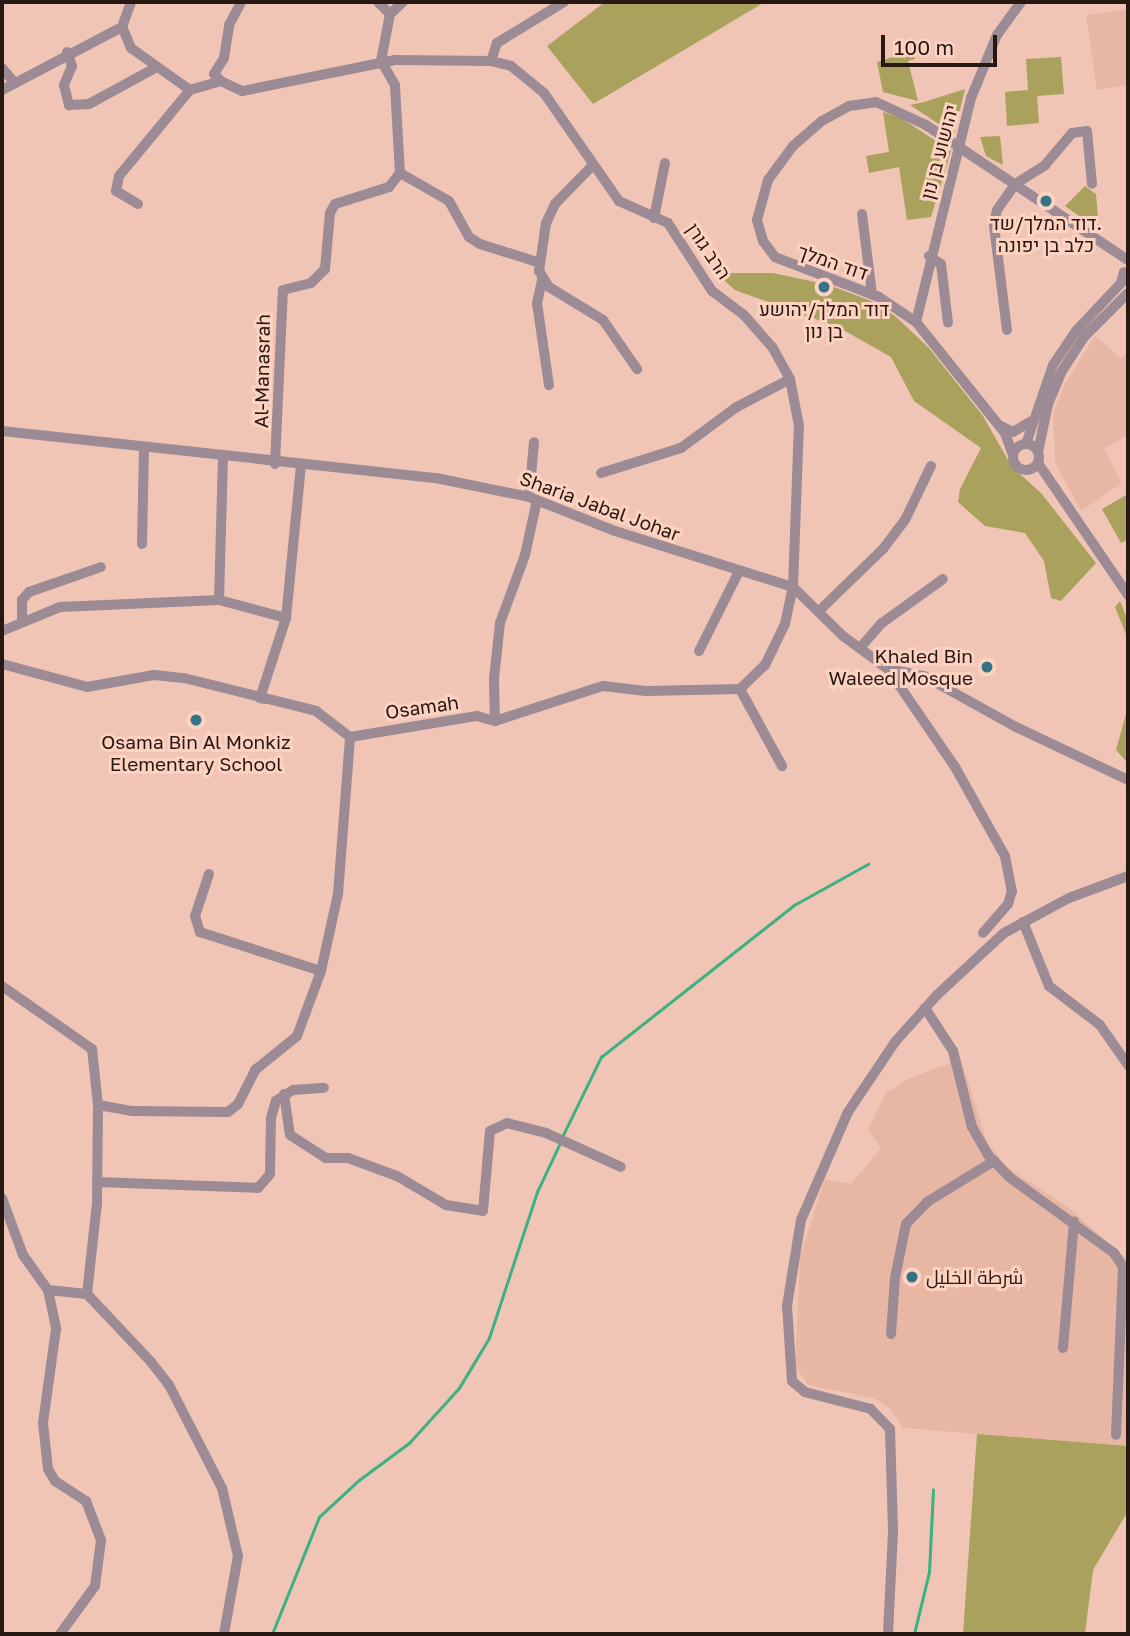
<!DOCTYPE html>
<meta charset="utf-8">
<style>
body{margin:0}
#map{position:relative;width:1130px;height:1636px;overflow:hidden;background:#f0c5b5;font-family:"Golos Text",Cairo,Heebo,sans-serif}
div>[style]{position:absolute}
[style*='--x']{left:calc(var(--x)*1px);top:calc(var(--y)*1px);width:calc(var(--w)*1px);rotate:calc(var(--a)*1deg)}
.built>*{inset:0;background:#e8b7a4}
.green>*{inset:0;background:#a9a15c}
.stream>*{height:2.5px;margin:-1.25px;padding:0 1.25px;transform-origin:1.25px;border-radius:1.25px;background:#3cb182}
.minor>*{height:10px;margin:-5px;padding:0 5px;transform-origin:5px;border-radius:5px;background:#9c8b95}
.minor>.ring{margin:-5px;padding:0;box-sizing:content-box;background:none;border:10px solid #9c8b95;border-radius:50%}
.dots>*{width:19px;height:19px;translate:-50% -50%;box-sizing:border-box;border:4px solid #fdd2c1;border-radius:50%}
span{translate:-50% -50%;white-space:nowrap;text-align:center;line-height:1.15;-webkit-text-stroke:6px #fdd2c1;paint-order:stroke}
.street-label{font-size:19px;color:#271812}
.poi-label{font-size:19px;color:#271812}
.right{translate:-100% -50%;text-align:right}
.left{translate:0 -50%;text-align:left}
.frame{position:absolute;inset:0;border:4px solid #271812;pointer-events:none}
.scale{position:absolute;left:881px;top:35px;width:116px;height:32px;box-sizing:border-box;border:4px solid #271812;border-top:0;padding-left:9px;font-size:21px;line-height:24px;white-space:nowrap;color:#271812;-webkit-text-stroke:5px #fdd2c1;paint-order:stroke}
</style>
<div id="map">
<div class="built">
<div style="clip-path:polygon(1128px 9px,1128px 85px,1097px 90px,1086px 15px)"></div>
<div style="clip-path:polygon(1095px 336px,1121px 358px,1128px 353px,1128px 435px,1104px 449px,1122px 483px,1081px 511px,1055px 462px,1053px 413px,1064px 385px)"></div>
<div style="clip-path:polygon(961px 1059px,987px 1142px,1007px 1167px,1068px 1207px,1128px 1260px,1128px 1446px,903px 1428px,889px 1408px,873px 1398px,808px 1385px,795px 1366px,800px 1256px,825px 1179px,851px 1184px,881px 1148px,868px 1130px,886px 1093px,910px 1078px)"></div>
</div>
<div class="green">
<div style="clip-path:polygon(605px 2px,765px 2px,593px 104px,547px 46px)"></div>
<div style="clip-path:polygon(912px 51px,915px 59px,908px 61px,918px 101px,883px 92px,877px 62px)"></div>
<div style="clip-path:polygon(1061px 57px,1064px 94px,1037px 96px,1039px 123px,1007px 126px,1005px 92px,1028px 90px,1026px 59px)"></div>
<div style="clip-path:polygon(965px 89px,954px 134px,910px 105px,924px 102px)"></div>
<div style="clip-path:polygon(883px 112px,901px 118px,951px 151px,931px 217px,907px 220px,899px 167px,869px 173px,866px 156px,889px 152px)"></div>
<div style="clip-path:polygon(1000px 136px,1003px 165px,986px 156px,980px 137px)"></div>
<div style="clip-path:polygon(1085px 186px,1096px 194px,1099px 230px,1065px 206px)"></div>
<div style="clip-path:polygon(716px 273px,773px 273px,829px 285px,874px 302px,895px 316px,928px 347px,983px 416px,1012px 467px,1041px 493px,1096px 563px,1061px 601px,1051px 598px,1044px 561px,1025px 533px,985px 526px,958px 502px,960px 489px,981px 448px,914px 401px,891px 357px,838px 327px,735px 290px)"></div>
<div style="clip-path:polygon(1128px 494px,1128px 539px,1121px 543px,1102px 509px)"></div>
<div style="clip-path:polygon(1120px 601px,1128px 621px,1128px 763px,1116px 750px,1128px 707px,1127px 637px,1115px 607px)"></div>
<div style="clip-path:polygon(977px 1434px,1128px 1446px,1128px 1511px,1093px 1570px,1085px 1634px,963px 1634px)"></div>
</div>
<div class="stream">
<div style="--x:563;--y:1135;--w:87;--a:-64"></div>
<div style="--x:601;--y:1057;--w:246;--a:-38.2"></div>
<div style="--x:794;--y:905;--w:85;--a:-29"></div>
<div style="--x:272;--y:1634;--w:126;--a:-68.1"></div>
<div style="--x:319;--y:1517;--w:54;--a:-42.8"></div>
<div style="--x:359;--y:1480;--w:62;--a:-36.5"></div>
<div style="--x:409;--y:1443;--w:74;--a:-47.7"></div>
<div style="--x:459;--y:1388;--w:58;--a:-59"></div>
<div style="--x:489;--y:1338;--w:154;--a:-71.8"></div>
<div style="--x:537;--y:1192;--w:56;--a:-64.8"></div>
<div style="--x:914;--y:1634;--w:64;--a:-76.4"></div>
<div style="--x:929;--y:1572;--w:82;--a:-87.2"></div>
</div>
<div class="minor">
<div style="--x:378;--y:2;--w:17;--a:45"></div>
<div style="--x:122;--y:27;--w:27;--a:-70"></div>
<div style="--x:67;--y:52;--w:15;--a:70"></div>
<div style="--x:72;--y:66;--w:21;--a:113"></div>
<div style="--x:64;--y:85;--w:21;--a:76"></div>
<div style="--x:69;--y:105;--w:20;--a:-3"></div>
<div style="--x:89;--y:104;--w:75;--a:-28.6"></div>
<div style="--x:381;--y:61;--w:48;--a:-79.2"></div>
<div style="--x:390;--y:14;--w:18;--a:-43"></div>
<div style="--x:491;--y:61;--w:19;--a:-72"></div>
<div style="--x:497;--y:43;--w:79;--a:-31.5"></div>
<div style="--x:2;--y:68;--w:17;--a:50"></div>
<div style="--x:221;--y:81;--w:10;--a:-135"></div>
<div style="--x:214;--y:74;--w:19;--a:-58"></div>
<div style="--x:224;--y:58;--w:33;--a:-81"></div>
<div style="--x:229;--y:25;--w:26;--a:-62"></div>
<div style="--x:2;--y:90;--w:136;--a:-27.7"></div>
<div style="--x:591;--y:167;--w:52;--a:134.2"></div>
<div style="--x:555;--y:204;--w:21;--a:115"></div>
<div style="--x:546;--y:223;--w:49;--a:98.3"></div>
<div style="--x:539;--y:271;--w:19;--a:58"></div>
<div style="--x:549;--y:287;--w:63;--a:31.4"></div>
<div style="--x:603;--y:320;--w:60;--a:55.2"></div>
<div style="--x:400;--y:173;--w:56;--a:29.7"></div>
<div style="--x:449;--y:201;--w:41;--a:60.9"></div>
<div style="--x:469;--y:237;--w:13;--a:32"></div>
<div style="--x:480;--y:244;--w:60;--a:17.5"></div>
<div style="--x:138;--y:204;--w:26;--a:-149"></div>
<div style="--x:116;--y:191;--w:15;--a:-79"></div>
<div style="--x:119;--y:176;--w:112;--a:-50.5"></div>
<div style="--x:862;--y:214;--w:81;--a:82.9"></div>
<div style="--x:654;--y:218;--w:56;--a:-78.7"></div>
<div style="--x:929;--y:256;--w:14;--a:34"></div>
<div style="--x:941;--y:264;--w:59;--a:83.2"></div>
<div style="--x:542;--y:280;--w:24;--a:102"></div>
<div style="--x:537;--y:303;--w:83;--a:81.7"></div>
<div style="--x:916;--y:322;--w:231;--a:-76.2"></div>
<div style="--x:971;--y:98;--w:68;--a:-67.6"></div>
<div style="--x:997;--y:35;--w:41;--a:-54"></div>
<div style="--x:1007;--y:330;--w:106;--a:-97.1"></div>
<div style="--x:994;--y:225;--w:15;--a:-79"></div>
<div style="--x:997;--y:210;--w:32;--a:-55"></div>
<div style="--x:1015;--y:184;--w:36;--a:-32"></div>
<div style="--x:1045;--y:165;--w:42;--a:-49.8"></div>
<div style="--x:1072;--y:133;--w:15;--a:-8"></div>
<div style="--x:1087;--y:131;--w:53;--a:84.6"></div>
<div style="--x:1001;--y:426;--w:13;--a:27"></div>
<div style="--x:1013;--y:432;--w:21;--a:-31"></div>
<div style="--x:2;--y:431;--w:437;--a:6.2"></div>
<div style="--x:436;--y:478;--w:95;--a:11.5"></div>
<div style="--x:529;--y:497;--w:92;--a:21.6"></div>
<div style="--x:615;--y:531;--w:187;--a:17.5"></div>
<div style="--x:793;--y:587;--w:70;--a:44.4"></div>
<div style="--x:843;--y:636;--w:56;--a:36.3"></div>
<div style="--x:888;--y:669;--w:37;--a:11"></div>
<div style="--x:924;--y:676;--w:105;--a:29"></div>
<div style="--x:1016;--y:727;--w:124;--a:25.3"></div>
<div style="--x:1026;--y:444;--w:83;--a:-71.1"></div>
<div style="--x:1053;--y:365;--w:41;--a:-55.9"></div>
<div style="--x:1076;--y:331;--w:66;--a:-46.8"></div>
<div style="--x:1121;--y:283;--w:11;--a:-75"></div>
<div class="ring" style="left:1013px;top:444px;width:16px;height:16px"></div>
<div style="--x:1038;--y:452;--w:49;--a:-78.2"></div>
<div style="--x:1048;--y:404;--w:36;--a:-67"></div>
<div style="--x:1062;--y:371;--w:40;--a:-57.1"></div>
<div style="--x:1084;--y:337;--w:62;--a:-45"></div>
<div style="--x:1013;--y:455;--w:23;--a:-110"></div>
<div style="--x:1005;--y:433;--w:142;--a:-128.7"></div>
<div style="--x:916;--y:322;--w:45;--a:-146"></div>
<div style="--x:879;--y:297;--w:111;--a:-159"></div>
<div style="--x:775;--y:257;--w:20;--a:-127"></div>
<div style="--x:763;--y:241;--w:22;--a:-106"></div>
<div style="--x:757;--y:220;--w:41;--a:-74.6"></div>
<div style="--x:768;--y:180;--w:42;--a:-53.7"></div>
<div style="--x:793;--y:146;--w:38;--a:-41"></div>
<div style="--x:822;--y:121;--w:31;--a:-29"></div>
<div style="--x:849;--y:106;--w:27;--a:-8"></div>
<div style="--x:876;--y:102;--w:55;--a:24.7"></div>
<div style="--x:926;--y:125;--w:243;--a:33.8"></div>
<div style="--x:1038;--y:463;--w:160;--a:55.7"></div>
<div style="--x:275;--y:464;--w:174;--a:-87.4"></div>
<div style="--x:283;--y:290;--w:29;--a:-14"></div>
<div style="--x:311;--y:283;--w:20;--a:-45"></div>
<div style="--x:325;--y:269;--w:56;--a:-84.9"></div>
<div style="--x:330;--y:213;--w:10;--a:-61"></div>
<div style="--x:335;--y:204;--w:57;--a:-17.5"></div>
<div style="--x:389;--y:187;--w:18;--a:-52"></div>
<div style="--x:400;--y:173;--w:88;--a:-93.3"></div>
<div style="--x:395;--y:85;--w:28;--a:-120"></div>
<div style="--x:601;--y:473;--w:84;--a:-17.4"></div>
<div style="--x:681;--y:448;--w:67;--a:-36.5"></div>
<div style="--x:735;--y:408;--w:62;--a:-27.8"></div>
<div style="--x:529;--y:497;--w:55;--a:-84.8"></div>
<div style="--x:142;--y:544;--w:94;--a:-88.8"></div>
<div style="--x:219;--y:600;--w:142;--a:-88.4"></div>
<div style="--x:820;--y:610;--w:88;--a:-44.1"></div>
<div style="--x:883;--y:549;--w:36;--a:-53"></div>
<div style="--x:905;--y:520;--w:60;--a:-64.3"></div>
<div style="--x:22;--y:620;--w:20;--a:-90"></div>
<div style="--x:22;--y:600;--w:11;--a:-49"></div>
<div style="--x:29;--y:592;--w:76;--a:-19.1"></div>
<div style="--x:2;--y:631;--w:63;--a:-22.5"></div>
<div style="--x:60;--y:607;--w:159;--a:-2.5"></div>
<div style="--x:219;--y:600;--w:69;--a:15"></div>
<div style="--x:860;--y:648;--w:33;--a:-49"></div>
<div style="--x:882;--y:623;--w:75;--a:-35.8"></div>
<div style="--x:699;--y:651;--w:87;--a:-63.4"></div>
<div style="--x:2;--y:664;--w:88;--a:15.1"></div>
<div style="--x:87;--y:687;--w:68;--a:-10.2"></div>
<div style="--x:154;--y:675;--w:30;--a:6"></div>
<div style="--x:184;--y:678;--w:136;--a:14"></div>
<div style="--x:316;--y:711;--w:43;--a:37.4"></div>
<div style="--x:350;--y:737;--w:129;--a:-9.4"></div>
<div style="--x:477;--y:716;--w:19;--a:16"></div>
<div style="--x:495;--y:721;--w:114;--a:-18"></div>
<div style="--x:603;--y:686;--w:43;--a:6.6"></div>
<div style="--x:646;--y:691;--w:94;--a:-1.2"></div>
<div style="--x:740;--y:689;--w:35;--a:-44"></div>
<div style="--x:765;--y:665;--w:46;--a:-64"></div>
<div style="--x:785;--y:624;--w:38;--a:-78"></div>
<div style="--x:793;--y:587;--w:161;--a:-87.9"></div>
<div style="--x:799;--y:426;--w:48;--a:-100.8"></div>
<div style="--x:790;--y:379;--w:37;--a:-119"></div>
<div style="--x:772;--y:347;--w:43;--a:-131.2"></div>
<div style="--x:744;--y:315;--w:40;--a:-143"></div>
<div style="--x:712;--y:291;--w:81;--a:-122.9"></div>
<div style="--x:668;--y:223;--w:54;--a:-155.8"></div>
<div style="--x:619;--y:201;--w:131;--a:-124.8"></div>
<div style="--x:544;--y:93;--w:43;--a:-140.7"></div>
<div style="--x:511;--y:66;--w:21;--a:-166"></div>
<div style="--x:491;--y:61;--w:96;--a:-179.4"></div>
<div style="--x:395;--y:60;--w:156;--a:168.5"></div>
<div style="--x:242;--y:91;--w:23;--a:-155"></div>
<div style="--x:221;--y:81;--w:32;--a:164"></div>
<div style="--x:190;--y:90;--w:72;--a:-144.6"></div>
<div style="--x:131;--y:48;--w:23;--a:-113"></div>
<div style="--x:888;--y:669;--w:119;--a:55.6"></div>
<div style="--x:955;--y:767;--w:102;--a:60.7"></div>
<div style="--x:1005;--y:856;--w:36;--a:79"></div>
<div style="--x:1012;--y:891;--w:14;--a:107"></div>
<div style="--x:1008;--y:904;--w:38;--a:131"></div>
<div style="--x:740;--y:689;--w:88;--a:61.4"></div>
<div style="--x:265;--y:699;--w:5;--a:-169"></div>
<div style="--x:260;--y:698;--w:84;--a:-72"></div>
<div style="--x:286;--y:618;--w:155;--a:-84.4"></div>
<div style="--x:495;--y:721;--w:42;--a:-91.4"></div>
<div style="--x:494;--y:679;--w:56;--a:-83.9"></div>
<div style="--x:500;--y:623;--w:72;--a:-69.8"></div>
<div style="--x:525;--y:555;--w:56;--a:-77.7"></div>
<div style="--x:209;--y:874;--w:44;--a:108.4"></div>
<div style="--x:195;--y:916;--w:17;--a:73"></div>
<div style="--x:200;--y:932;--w:127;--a:17.9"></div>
<div style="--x:1023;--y:922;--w:69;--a:67.9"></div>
<div style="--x:1049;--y:986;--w:64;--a:37.4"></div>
<div style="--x:1100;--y:1025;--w:49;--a:55"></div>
<div style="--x:2;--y:986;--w:110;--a:35"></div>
<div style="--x:92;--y:1049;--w:56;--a:83.9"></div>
<div style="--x:98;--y:1105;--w:98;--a:90.6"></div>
<div style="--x:97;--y:1203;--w:92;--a:96.3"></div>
<div style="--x:925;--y:1008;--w:51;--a:56.9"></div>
<div style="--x:953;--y:1051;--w:78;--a:76"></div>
<div style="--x:972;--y:1127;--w:32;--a:60"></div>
<div style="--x:988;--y:1155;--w:30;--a:46"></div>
<div style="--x:1009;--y:1177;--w:130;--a:35.9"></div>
<div style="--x:1114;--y:1253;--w:17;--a:57"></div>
<div style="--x:1123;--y:1267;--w:168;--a:92.4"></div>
<div style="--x:284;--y:1094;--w:41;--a:81.7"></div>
<div style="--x:290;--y:1135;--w:43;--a:32.6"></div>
<div style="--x:326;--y:1158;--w:22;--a:0"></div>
<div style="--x:348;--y:1158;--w:52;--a:20.2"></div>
<div style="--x:397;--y:1176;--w:57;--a:30.6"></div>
<div style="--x:446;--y:1205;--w:37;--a:9"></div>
<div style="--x:483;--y:1211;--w:80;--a:-85"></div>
<div style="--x:490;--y:1131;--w:19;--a:-25"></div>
<div style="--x:507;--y:1123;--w:40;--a:14.4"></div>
<div style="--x:546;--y:1133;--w:82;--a:24.4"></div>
<div style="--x:98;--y:1105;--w:34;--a:10"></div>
<div style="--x:131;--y:1111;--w:97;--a:0.6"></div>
<div style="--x:228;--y:1112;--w:13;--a:-39"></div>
<div style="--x:238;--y:1104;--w:38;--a:-63"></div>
<div style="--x:255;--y:1070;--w:54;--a:-39"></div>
<div style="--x:297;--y:1036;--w:69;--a:-69.7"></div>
<div style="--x:321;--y:971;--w:79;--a:-77.6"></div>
<div style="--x:338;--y:894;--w:157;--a:-85.6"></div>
<div style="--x:97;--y:1182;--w:161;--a:2.1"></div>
<div style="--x:258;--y:1188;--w:18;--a:-49"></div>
<div style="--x:270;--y:1174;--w:56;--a:-89"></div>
<div style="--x:271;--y:1118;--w:18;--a:-74"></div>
<div style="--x:276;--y:1101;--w:20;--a:-33"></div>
<div style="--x:293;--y:1090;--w:31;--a:-4"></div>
<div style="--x:2;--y:1198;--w:61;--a:69.8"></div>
<div style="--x:23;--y:1255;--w:43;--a:54.5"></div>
<div style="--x:48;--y:1290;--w:40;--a:78"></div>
<div style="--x:56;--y:1329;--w:95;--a:97.9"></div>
<div style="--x:43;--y:1423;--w:46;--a:83.8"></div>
<div style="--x:48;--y:1469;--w:14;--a:60"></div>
<div style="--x:55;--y:1481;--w:37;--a:33"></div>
<div style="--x:86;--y:1501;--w:42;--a:69"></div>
<div style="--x:101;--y:1540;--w:46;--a:97.4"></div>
<div style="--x:95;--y:1586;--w:59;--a:126.1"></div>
<div style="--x:48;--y:1290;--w:39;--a:6"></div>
<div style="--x:87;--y:1294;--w:93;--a:46.7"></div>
<div style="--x:151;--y:1362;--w:29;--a:52"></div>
<div style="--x:169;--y:1385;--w:116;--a:62.8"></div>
<div style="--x:222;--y:1488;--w:70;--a:76.8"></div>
<div style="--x:238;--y:1556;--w:79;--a:100.2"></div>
<div style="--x:891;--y:1334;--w:56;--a:-85.9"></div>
<div style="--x:895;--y:1278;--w:55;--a:-78.5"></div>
<div style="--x:906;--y:1224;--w:30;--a:-46"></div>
<div style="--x:927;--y:1202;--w:79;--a:-31.5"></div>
<div style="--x:1063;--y:1348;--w:127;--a:-85"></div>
<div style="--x:888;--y:1634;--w:104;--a:-87.2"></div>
<div style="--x:893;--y:1530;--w:101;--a:-91.7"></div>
<div style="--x:890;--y:1429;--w:28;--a:-134"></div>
<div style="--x:871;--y:1409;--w:68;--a:-165.6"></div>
<div style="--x:805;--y:1392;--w:17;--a:-140"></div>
<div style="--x:792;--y:1381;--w:75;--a:-93.8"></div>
<div style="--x:787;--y:1306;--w:87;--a:-80.8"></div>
<div style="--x:801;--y:1220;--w:118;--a:-66.5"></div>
<div style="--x:848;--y:1112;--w:84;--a:-56.1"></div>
<div style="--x:895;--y:1042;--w:63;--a:-48.2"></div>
<div style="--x:937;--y:995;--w:91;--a:-42.8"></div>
<div style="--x:1004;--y:933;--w:74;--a:-28.3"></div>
<div style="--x:1069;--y:898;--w:63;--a:-20.4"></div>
</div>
<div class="dots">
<div style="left:1046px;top:201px;background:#337287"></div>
<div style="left:824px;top:287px;background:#337287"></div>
<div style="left:987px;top:667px;background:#337287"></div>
<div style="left:196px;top:720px;background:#337287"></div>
<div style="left:912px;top:1277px;background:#337287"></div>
</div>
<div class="street-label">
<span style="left:939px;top:152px;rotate:-75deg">יהושוע בן נון</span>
<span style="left:709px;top:251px;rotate:56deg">הרב גורן</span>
<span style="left:833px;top:262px;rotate:19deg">דוד המלך</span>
<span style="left:262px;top:371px;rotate:-89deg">Al-Manasrah</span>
<span style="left:600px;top:506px;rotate:20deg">Sharia Jabal Johar</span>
<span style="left:422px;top:707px;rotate:-8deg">Osamah</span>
</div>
<div class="poi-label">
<span style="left:1046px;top:234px">דוד המלך/שד.<br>כלב בן יפונה</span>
<span style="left:824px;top:320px">דוד המלך/יהושע<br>בן נון</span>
<span class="right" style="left:973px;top:667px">Khaled Bin<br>Waleed Mosque</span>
<span style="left:196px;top:753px">Osama Bin Al Monkiz<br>Elementary School</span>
<span class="left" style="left:926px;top:1277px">شرطة الخليل</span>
</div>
<div class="frame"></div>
<div class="scale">100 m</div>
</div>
